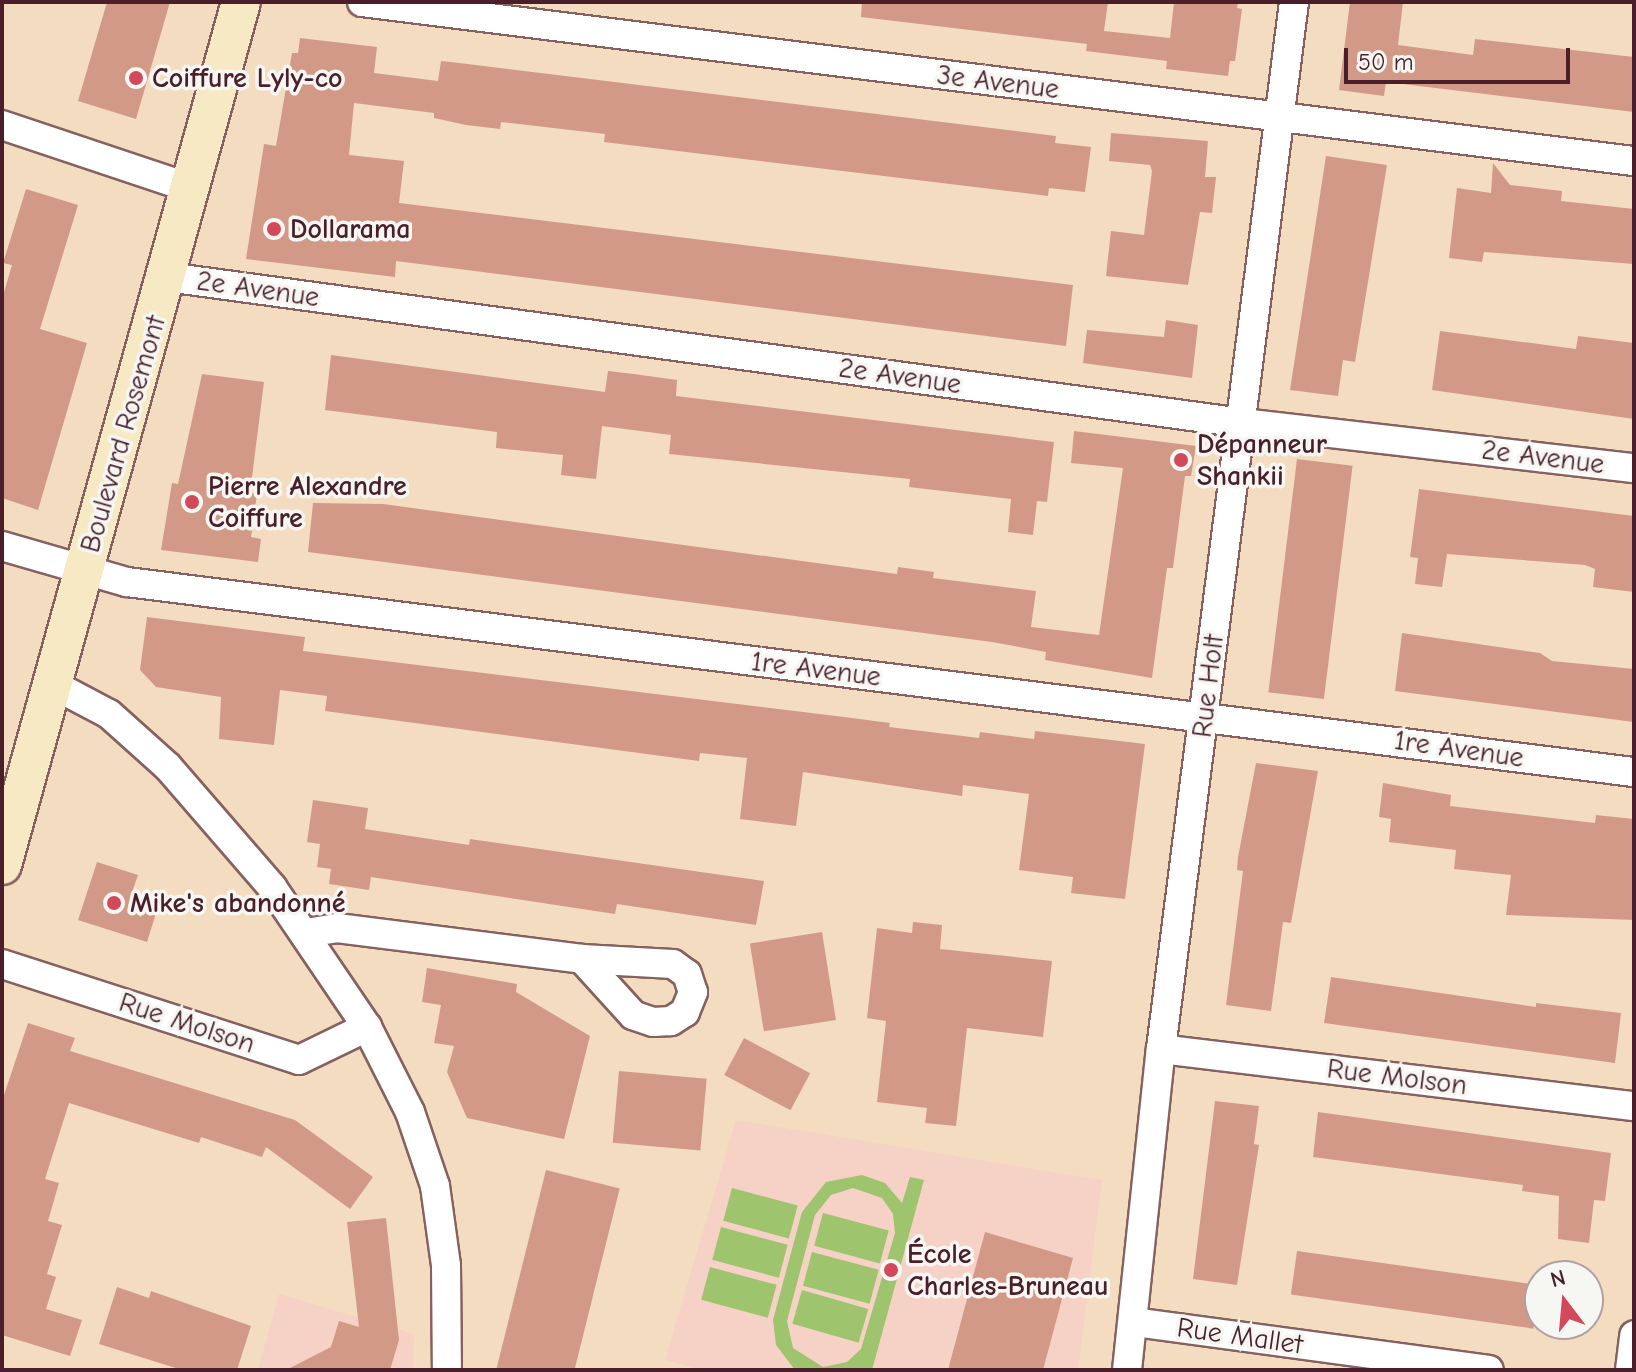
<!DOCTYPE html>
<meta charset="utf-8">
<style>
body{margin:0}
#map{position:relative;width:1636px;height:1372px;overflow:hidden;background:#f4dcc1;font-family:"Comic Neue",sans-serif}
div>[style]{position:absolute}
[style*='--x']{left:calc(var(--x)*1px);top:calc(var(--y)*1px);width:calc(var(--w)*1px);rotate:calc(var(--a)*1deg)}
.built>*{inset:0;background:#f6d1c5}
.green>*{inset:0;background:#9fc46e;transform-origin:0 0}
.building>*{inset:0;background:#d29a86;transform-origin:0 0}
.roads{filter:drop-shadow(2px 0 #866160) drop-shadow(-2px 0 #866160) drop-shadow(0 2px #866160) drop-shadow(0 -2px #866160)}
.street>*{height:28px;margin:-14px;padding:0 14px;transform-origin:14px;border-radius:14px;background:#fff}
.secondary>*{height:38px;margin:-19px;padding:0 19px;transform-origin:19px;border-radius:19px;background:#f6e9c3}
.dots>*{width:22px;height:22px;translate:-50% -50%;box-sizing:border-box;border:4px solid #f6f6f2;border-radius:50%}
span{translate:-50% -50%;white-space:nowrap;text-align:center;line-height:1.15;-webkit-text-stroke:7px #f6f6f2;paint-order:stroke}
.poi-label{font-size:28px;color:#4a1f2b;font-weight:700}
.left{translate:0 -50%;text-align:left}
.street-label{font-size:28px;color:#4a1f2b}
.frame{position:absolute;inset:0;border:4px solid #4a1f2b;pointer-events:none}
.north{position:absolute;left:1524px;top:1260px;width:80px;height:80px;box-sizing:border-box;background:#f6f6f2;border:2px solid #b1a0a2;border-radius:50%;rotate:344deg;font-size:22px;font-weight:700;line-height:32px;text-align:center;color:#4a1f2b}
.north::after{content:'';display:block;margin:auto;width:28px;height:36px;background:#d1495b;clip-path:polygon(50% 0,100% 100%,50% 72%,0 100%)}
.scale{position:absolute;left:1344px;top:48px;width:226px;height:36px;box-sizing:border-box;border:4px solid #4a1f2b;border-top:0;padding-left:10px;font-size:24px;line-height:28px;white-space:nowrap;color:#4a1f2b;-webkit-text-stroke:6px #f6f6f2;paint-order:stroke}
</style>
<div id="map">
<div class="built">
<div style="clip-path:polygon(736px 1120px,1102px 1180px,1078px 1370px,702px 1370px,665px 1360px)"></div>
<div style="clip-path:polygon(279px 1294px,414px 1334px,413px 1370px,258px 1370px)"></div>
</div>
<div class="green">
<div style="clip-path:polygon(evenodd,862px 1175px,885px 1183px,902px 1203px,910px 1177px,924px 1180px,872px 1370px,795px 1370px,776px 1345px,773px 1320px,802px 1212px,826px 1182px,862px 1175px,853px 1188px,882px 1198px,893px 1214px,895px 1233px,861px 1349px,847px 1362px,823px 1367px,793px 1348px,787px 1321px,815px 1215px,831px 1195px,853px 1188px)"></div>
<div style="left:732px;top:1188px;width:68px;height:34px;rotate:15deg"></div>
<div style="left:823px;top:1213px;width:68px;height:34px;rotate:15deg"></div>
<div style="left:721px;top:1227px;width:69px;height:34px;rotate:15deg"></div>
<div style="left:812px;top:1252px;width:69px;height:35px;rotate:15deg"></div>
<div style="left:710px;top:1267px;width:69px;height:34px;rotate:15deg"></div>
<div style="left:802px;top:1290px;width:69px;height:35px;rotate:16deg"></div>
</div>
<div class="building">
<div style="clip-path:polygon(107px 2px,170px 2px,136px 119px,78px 101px)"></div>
<div style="clip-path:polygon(862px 2px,1108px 2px,1104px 31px,1170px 38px,1174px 2px,1238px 2px,1237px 8px,1242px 9px,1235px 61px,1230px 61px,1228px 76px,1166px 69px,1167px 61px,1086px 51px,1087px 44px,861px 17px)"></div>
<div style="clip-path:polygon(1350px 2px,1403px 2px,1398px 45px,1473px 55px,1475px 39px,1634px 57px,1634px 112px,1386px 82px,1384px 96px,1339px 90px)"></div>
<div style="clip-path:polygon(300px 38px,377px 47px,374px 73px,438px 81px,441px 61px,451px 62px,1056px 136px,1055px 143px,1091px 147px,1085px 192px,1049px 188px,1048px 196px,604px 142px,605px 134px,501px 122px,500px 129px,466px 125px,434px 118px,434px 113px,354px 103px,349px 155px,404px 161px,399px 203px,1073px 285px,1066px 346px,396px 261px,395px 277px,246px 259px,264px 144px,276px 146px,292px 53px,298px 53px)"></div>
<div style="clip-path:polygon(1111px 133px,1208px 141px,1205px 177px,1216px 177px,1212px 213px,1200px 212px,1188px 285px,1106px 276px,1111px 231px,1144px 235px,1152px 171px,1150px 165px,1109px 161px)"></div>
<div style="clip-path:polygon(1326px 156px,1387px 165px,1355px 362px,1343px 360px,1338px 396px,1290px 390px)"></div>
<div style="clip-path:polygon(1493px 163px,1510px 185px,1562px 191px,1561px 201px,1634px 209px,1634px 264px,1484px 252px,1482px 262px,1449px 258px,1457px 188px,1491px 193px)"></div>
<div style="clip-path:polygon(26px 189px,78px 205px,40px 329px,87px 343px,38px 510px,2px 498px,2px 299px,12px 265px,3px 263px)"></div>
<div style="clip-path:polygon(1166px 320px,1198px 325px,1192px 378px,1083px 363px,1087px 330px,1164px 337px)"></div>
<div style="clip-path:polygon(1440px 331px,1576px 349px,1578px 336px,1634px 343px,1634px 419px,1432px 390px)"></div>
<div style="clip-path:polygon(331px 355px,605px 392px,608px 371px,634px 374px,677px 380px,676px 396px,1054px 442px,1047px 502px,1037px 501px,1033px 535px,1008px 532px,1011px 499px,909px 487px,910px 479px,669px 454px,671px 435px,602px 426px,596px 479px,561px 475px,563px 455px,496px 448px,497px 432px,325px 410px)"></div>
<div style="clip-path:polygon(202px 374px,264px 382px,250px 493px,257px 494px,251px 537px,261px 539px,258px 562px,161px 550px,172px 483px,178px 484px)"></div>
<div style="clip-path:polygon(1074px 431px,1196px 446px,1191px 476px,1185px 476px,1173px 568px,1167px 568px,1152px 678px,1045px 660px,1046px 652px,992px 642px,308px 552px,313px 503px,383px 504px,897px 574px,898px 567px,934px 572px,933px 578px,1036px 591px,1031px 627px,1099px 635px,1123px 468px,1071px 463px)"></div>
<div style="left:1297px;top:459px;width:56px;height:235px;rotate:7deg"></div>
<div style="clip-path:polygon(1419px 489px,1634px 516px,1634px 592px,1593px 587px,1595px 569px,1585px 565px,1447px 554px,1442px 587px,1415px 584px,1418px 558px,1410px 557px)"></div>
<div style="clip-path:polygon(147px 617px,305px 637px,303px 651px,844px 717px,890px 723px,889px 727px,979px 738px,980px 732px,1034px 739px,1035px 731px,1145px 744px,1125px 899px,1071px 893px,1073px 877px,1019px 870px,1029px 794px,963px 785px,962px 796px,803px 772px,796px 826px,740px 819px,747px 758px,700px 753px,699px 761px,325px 711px,327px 696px,280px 690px,274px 745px,219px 739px,221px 697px,156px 687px,140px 670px)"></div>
<div style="clip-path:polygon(1402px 633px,1540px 653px,1552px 661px,1634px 669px,1634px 722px,1395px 691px)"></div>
<div style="clip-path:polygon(1256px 763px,1318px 771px,1291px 923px,1283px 922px,1271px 1011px,1226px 1005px,1243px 871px,1237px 870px,1238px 857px)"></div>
<div style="clip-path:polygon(1383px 783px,1451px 795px,1450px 806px,1595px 823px,1596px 815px,1634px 819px,1634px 920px,1506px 915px,1511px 875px,1454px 869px,1456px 850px,1389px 842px,1391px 819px,1379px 817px)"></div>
<div style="clip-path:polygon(313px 800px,368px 808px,365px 829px,469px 845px,470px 839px,764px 881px,756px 925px,617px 904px,615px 914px,371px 877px,369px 890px,329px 884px,331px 869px,317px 867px,320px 844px,307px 842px)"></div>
<div style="clip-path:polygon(97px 862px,138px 875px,130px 898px,158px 907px,147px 942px,78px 920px)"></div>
<div style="clip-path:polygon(913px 922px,942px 925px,940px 949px,1052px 961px,1043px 1037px,967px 1028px,956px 1126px,925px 1123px,927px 1108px,877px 1102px,886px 1021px,867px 1018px,877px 928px,912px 933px)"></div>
<div style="left:822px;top:932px;width:89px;height:73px;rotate:81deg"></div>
<div style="clip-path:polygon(427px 968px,517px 984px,516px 992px,590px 1036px,564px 1139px,467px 1118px,447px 1072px,454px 1046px,434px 1043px,441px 1005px,422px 1002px)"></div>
<div style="clip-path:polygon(1331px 977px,1536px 1007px,1536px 1003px,1621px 1013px,1615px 1063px,1324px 1023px)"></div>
<div style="clip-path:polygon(28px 1023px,75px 1038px,70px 1051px,295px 1120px,373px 1177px,350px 1209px,266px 1147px,262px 1157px,201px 1137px,199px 1143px,69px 1103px,45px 1179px,59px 1183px,48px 1221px,62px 1225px,47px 1274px,56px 1277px,46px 1309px,82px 1320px,70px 1356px,2px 1335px,2px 1101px)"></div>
<div style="left:744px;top:1038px;width:75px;height:42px;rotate:28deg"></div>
<div style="left:619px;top:1071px;width:88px;height:72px;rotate:5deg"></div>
<div style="clip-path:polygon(1215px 1101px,1259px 1106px,1254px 1144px,1259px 1145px,1237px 1285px,1193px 1279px)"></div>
<div style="clip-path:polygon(1318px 1112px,1611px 1153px,1605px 1201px,1594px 1200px,1589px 1243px,1558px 1239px,1559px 1196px,1522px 1191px,1523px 1185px,1313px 1157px)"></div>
<div style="left:546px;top:1170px;width:76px;height:206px;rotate:14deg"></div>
<div style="clip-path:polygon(386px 1218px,399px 1340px,390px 1370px,286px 1370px,331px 1347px,339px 1321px,359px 1327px,347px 1222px)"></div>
<div style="clip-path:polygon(985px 1232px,1073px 1258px,1043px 1370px,948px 1370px)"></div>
<div style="left:1297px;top:1251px;width:245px;height:44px;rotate:8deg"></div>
<div style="clip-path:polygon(117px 1287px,149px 1298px,151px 1291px,251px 1326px,237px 1370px,182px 1370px,99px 1344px)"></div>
</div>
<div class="roads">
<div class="street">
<div style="--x:362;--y:2;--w:1282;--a:7.13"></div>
<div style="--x:2;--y:125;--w:201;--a:18.5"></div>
<div style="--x:167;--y:277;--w:1086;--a:7.73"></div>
<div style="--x:1243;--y:423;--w:394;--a:6.6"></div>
<div style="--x:2;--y:546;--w:130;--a:16.1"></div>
<div style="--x:127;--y:582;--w:1519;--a:7.19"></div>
<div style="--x:52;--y:684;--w:64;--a:27.8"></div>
<div style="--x:109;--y:714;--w:79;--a:41.9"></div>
<div style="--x:168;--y:767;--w:159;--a:49.1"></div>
<div style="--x:272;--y:887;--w:169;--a:55.8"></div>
<div style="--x:367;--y:1027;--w:95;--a:63.2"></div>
<div style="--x:410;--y:1112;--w:78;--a:71.3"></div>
<div style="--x:435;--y:1186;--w:80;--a:82.1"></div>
<div style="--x:446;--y:1265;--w:105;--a:89.5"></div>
<div style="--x:306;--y:933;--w:31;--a:-9"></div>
<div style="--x:337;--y:928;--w:247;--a:7.2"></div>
<div style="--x:582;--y:959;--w:91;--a:3.1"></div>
<div style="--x:673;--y:964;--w:17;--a:36"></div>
<div style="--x:687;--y:974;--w:19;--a:72"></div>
<div style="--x:693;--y:992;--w:22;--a:112"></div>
<div style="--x:685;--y:1012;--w:17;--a:147"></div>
<div style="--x:671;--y:1021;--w:18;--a:177"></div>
<div style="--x:653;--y:1022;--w:21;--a:-161"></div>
<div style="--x:633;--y:1015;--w:76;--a:-132.3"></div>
<div style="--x:2;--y:964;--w:312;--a:17.9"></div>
<div style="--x:299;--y:1060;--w:76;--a:-25.9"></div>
<div style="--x:1161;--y:1049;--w:476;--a:6.9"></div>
<div style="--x:1134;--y:1322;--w:358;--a:7.7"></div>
<div style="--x:1127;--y:1370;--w:323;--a:-84"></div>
<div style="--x:1161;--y:1049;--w:1055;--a:-82.76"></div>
<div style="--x:1630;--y:1370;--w:35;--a:-83"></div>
</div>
<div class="secondary">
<div style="--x:2;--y:865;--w:895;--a:-74.52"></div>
</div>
</div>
<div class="dots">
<div style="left:136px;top:78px;background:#d1495b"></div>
<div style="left:274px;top:229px;background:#d1495b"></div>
<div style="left:1181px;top:460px;background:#d1495b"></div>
<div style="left:192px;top:502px;background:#d1495b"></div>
<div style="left:114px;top:903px;background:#d1495b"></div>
<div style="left:891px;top:1270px;background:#d1495b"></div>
</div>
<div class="poi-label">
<span class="left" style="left:152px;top:78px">Coiffure Lyly-co</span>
<span class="left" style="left:290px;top:229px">Dollarama</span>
<span class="left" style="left:1197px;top:460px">Dépanneur<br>Shankii</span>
<span class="left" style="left:208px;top:502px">Pierre Alexandre<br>Coiffure</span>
<span class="left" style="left:130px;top:903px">Mike's abandonné</span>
<span class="left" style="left:907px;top:1270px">École<br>Charles-Bruneau</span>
</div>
<div class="street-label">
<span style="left:998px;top:82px;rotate:7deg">3e Avenue</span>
<span style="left:258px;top:289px;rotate:8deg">2e Avenue</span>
<span style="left:900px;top:376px;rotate:8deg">2e Avenue</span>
<span style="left:123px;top:434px;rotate:-74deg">Boulevard Rosemont</span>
<span style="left:1543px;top:457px;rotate:7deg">2e Avenue</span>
<span style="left:816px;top:669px;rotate:7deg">1re Avenue</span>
<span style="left:1208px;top:686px;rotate:-83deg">Rue Holt</span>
<span style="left:1459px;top:749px;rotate:8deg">1re Avenue</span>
<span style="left:187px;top:1023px;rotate:18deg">Rue Molson</span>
<span style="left:1397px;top:1077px;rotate:7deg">Rue Molson</span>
<span style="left:1240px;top:1336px;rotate:8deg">Rue Mallet</span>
</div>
<div class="frame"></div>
<div class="north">N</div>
<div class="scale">50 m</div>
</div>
